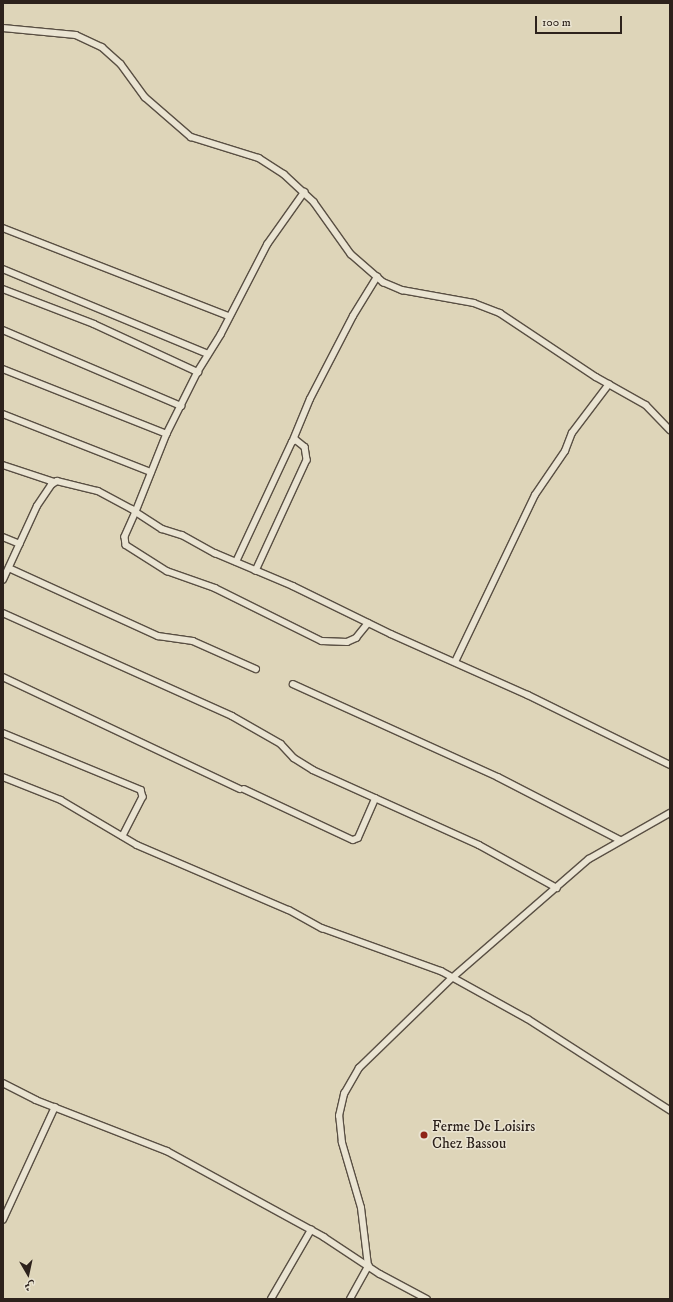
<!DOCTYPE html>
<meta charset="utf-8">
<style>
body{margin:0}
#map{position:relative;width:673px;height:1302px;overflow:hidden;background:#ded5b9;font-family:"IM FELL DW Pica",Amiri,serif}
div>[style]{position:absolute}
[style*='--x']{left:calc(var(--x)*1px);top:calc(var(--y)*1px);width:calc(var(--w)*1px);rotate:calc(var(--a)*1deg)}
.roads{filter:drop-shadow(1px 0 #594f43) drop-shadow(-1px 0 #594f43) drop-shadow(0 1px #594f43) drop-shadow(0 -1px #594f43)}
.street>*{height:5.5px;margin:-2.75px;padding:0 2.75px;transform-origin:2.75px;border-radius:2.75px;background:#eae4d2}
.dots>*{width:11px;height:11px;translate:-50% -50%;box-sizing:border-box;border:2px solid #eae4d2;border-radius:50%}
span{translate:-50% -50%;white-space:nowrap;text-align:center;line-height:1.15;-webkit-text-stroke:3px #eae4d2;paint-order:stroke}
.poi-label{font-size:15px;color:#2d221c}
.left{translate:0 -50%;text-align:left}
.frame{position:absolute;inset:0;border:4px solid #2d221c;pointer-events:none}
.north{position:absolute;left:8px;top:1254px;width:40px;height:40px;-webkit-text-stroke:3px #eae4d2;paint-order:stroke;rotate:171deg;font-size:11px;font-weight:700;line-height:16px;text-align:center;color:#2d221c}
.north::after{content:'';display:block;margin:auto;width:14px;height:18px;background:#2d221c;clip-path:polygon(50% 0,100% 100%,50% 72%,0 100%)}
.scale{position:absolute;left:535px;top:16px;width:87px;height:18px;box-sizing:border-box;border:2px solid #2d221c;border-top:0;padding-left:5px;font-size:12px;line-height:14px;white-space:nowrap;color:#2d221c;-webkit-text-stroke:3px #eae4d2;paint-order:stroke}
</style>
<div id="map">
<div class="roads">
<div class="street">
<div style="--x:3;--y:28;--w:73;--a:5.5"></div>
<div style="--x:76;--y:35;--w:29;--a:25"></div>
<div style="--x:102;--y:47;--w:25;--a:42"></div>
<div style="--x:121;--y:64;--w:41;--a:54"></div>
<div style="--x:145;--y:97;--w:61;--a:41"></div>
<div style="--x:191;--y:137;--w:71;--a:17.2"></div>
<div style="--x:259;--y:158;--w:30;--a:33"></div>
<div style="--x:284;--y:174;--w:41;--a:43"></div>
<div style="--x:314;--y:202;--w:64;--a:54.6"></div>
<div style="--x:351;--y:254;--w:43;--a:41.2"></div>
<div style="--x:383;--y:282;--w:21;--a:23"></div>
<div style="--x:402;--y:290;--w:73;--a:10.2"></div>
<div style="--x:474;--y:303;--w:28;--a:21"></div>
<div style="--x:500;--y:313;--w:115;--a:33.7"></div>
<div style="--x:596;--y:377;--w:57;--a:29.2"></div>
<div style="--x:646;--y:405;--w:35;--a:46"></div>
<div style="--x:305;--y:192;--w:64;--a:125.4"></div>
<div style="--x:268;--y:244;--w:102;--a:117.3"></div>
<div style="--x:221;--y:335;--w:44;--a:121.9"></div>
<div style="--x:198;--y:372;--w:69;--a:116.6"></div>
<div style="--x:167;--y:434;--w:84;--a:111.7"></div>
<div style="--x:136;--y:512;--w:31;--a:33"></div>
<div style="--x:162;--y:529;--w:21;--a:17"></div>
<div style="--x:182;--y:535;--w:38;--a:29"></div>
<div style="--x:215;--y:553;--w:85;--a:22.9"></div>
<div style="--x:293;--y:586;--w:109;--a:26.1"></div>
<div style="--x:391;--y:634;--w:150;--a:24"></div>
<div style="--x:528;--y:695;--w:158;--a:26.2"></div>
<div style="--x:3;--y:228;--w:243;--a:21.3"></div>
<div style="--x:3;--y:269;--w:222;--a:22.5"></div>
<div style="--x:3;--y:289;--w:97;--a:21"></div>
<div style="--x:94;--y:324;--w:115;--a:24.8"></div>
<div style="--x:3;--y:330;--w:194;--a:23.1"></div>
<div style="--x:3;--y:369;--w:176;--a:21.6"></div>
<div style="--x:3;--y:414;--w:159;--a:21.4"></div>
<div style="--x:293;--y:440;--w:44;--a:-67.5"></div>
<div style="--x:310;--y:399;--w:93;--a:-62.6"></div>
<div style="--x:353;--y:316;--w:46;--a:-58.4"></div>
<div style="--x:3;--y:465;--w:54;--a:18.4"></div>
<div style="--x:3;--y:537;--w:18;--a:22"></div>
<div style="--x:236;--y:562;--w:132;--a:-65"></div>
<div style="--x:292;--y:442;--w:4;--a:-27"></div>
<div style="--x:296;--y:440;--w:11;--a:38"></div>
<div style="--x:305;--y:447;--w:13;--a:81"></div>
<div style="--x:307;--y:460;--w:122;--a:114.7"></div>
<div style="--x:9;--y:568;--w:164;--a:24.5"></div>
<div style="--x:158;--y:636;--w:35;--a:8"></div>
<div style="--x:193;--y:641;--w:69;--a:24"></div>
<div style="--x:3;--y:580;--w:81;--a:-65.3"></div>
<div style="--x:37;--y:506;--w:25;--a:-56"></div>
<div style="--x:51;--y:485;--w:7;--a:-34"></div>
<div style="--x:57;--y:481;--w:42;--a:13.7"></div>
<div style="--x:98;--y:491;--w:38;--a:28"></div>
<div style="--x:132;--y:509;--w:5;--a:37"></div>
<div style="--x:136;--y:512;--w:27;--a:114"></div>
<div style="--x:125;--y:537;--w:8;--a:83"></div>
<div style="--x:126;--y:545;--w:49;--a:32.4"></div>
<div style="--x:167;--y:571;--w:51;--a:19.5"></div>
<div style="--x:215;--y:588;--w:119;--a:26.4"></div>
<div style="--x:322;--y:641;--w:25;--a:2"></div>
<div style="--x:347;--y:642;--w:10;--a:-24"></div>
<div style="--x:356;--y:638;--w:19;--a:-51"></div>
<div style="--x:3;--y:613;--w:251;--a:24.2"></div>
<div style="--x:232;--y:716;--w:56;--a:29.7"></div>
<div style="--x:281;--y:744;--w:19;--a:47"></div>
<div style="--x:294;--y:758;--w:22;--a:32"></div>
<div style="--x:313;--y:770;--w:182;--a:24.3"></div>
<div style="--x:479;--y:845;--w:89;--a:28.9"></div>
<div style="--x:455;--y:662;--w:185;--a:-64.4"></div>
<div style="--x:535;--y:495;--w:53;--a:-55.7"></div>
<div style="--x:565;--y:451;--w:19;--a:-69"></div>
<div style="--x:572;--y:433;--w:61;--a:-52.9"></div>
<div style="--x:3;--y:677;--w:262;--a:25.3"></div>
<div style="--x:293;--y:684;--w:225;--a:24.4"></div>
<div style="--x:498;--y:777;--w:137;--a:27.3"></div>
<div style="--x:3;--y:733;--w:149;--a:22.4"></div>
<div style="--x:141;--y:790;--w:7;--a:74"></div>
<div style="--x:143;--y:797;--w:44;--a:117.1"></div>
<div style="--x:3;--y:777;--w:62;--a:21.6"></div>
<div style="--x:61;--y:800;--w:88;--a:30.6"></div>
<div style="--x:137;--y:845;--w:165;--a:23.2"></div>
<div style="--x:289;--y:910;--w:38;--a:29"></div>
<div style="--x:322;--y:928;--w:127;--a:19.9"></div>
<div style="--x:441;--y:971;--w:99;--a:28.9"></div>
<div style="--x:528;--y:1019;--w:169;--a:32.7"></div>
<div style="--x:244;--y:789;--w:120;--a:25.1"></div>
<div style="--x:353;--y:840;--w:5;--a:-22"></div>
<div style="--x:358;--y:838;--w:43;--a:-66.4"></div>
<div style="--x:3;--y:1083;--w:37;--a:27"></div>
<div style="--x:36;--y:1100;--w:141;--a:21.3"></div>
<div style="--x:167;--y:1151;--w:179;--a:28.7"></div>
<div style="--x:324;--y:1237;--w:67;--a:33.5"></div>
<div style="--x:380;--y:1274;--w:53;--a:28"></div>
<div style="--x:3;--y:1220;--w:124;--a:-65.3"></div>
<div style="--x:271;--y:1299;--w:80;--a:-59.9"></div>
<div style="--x:350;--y:1299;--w:38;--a:-61"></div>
<div style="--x:368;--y:1266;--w:58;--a:-96.9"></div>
<div style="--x:361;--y:1208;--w:68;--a:-106.3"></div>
<div style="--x:342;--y:1143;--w:27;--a:-96"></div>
<div style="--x:339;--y:1116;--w:23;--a:-77"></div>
<div style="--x:344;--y:1094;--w:30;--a:-60"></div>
<div style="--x:359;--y:1068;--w:129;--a:-44.1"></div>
<div style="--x:452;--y:978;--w:181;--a:-41"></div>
<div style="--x:589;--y:859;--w:93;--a:-29.6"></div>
</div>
</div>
<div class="dots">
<div style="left:424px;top:1135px;background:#8f2418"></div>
</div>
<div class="poi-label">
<span class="left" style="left:432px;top:1135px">Ferme De Loisirs<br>Chez Bassou</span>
</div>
<div class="frame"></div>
<div class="north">ش</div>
<div class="scale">100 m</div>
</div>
